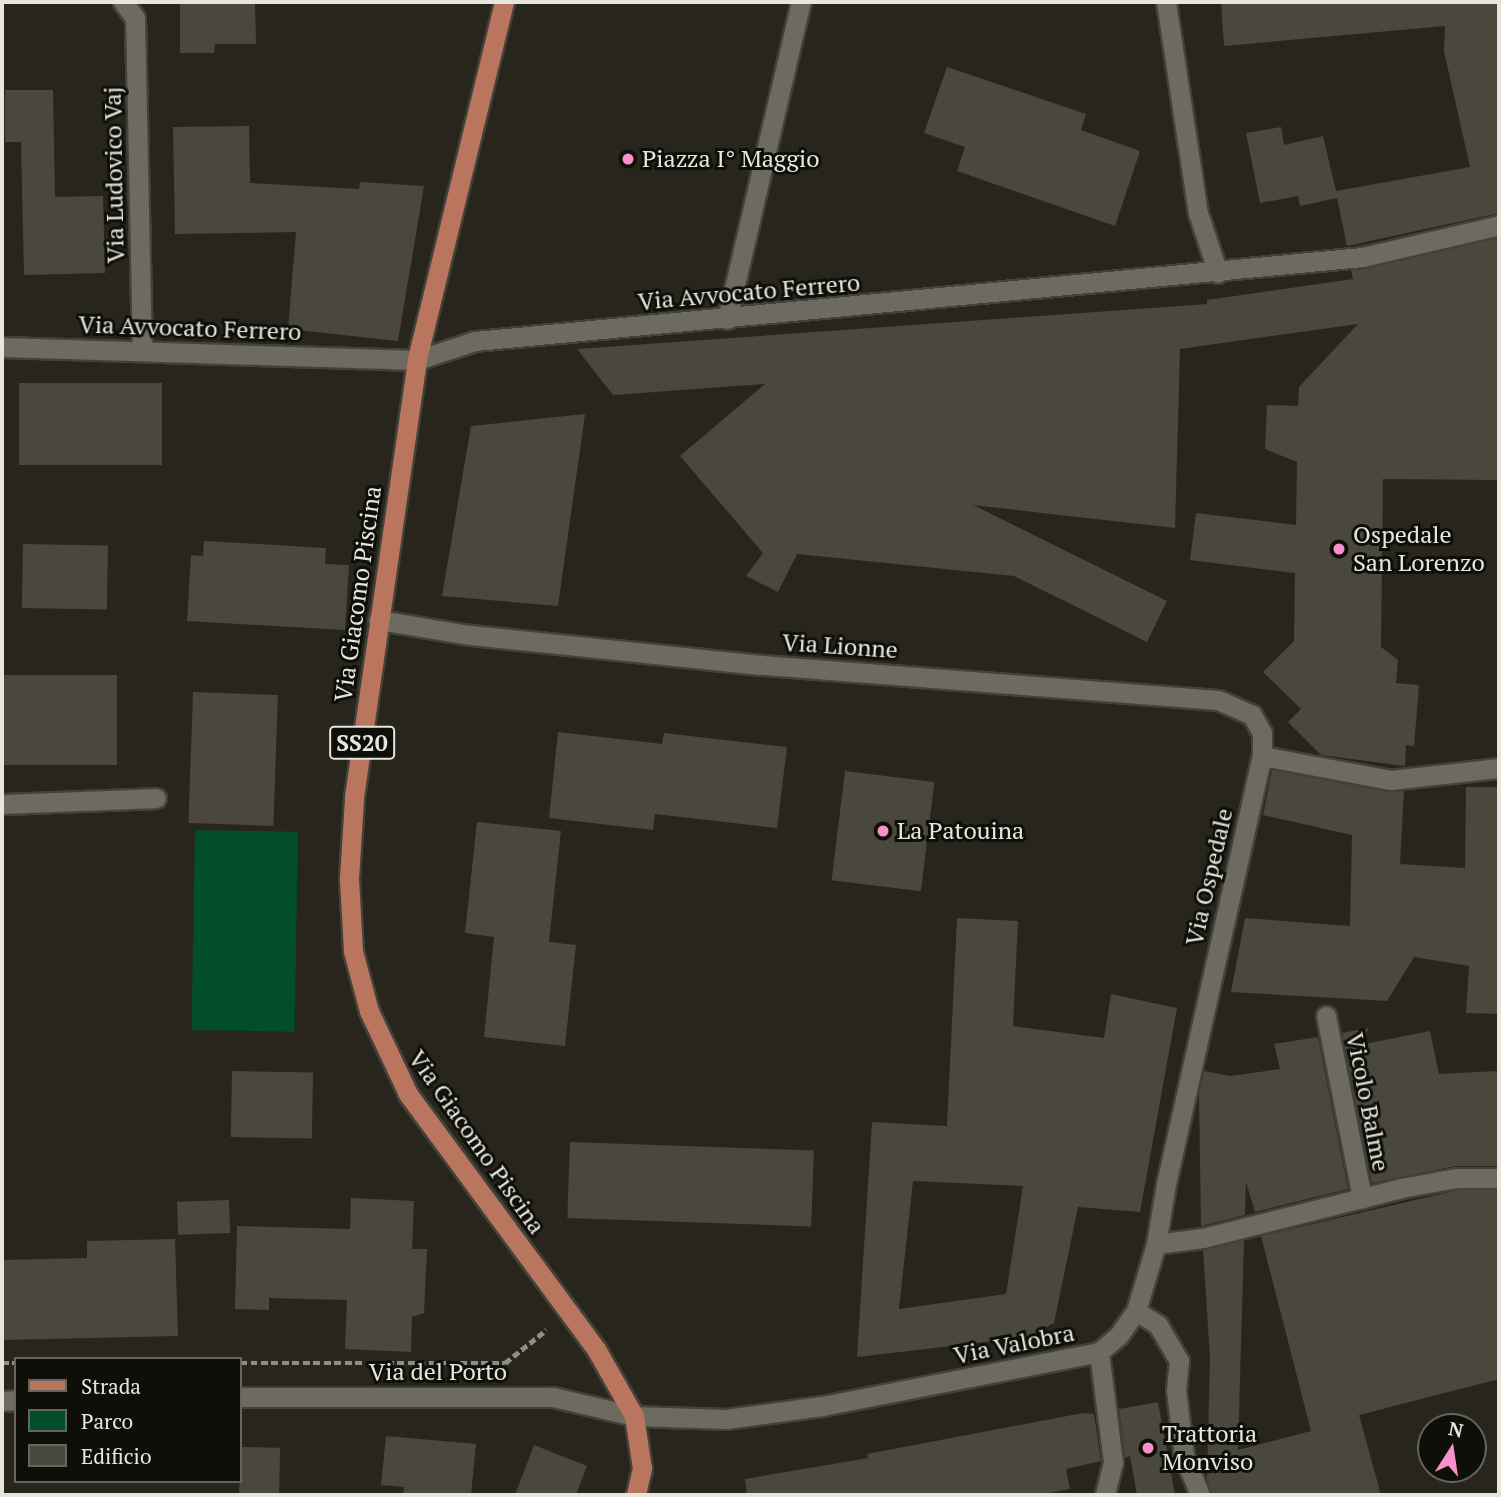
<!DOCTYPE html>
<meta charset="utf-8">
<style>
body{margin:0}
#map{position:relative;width:1501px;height:1497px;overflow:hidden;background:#28261c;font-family:"PT Serif",serif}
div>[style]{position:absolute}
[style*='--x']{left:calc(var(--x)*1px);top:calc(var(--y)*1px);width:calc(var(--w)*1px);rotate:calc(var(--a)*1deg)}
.green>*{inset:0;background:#024e2a;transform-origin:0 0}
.building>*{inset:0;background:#4a483d;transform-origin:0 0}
.path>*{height:4.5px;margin-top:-2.25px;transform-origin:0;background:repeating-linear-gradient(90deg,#8f8d85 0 7px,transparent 0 10.5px)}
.roads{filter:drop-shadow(2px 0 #43423a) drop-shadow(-2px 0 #43423a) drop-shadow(0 2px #43423a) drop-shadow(0 -2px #43423a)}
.minor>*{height:19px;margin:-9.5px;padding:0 9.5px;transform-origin:9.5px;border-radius:9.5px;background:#6d6b5f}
.primary>*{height:19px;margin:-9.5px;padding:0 9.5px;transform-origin:9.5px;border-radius:9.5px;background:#ba755f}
.dots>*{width:19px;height:19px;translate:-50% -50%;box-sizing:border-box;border:4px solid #0f0f0a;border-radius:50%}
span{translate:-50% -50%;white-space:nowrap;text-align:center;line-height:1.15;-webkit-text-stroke:6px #0f0f0a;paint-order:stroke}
.shield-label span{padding:2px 5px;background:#0f0f0a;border:2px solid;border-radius:5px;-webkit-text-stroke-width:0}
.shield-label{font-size:23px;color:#e6e5de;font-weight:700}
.poi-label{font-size:24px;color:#e6e5de}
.left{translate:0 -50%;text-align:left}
.street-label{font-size:24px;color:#e6e5de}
.frame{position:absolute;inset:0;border:4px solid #e6e5de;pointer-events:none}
.legend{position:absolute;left:14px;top:1357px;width:228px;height:126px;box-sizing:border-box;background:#0f0f0a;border:2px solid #65655f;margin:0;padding:9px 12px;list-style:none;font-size:21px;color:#e6e5de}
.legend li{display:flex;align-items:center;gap:14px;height:35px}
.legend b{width:35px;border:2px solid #65655f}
.north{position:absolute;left:1417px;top:1413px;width:70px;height:70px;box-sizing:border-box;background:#0f0f0a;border:2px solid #65655f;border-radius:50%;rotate:12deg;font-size:19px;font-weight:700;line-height:28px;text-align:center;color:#e6e5de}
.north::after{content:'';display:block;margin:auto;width:24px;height:32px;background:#f890cb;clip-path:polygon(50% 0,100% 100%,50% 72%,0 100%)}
</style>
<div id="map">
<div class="green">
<div style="left:195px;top:830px;width:103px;height:200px;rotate:1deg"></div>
</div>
<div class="building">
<div style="clip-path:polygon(180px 2px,255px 2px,256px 44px,215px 44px,214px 53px,180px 53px)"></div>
<div style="clip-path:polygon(1221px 2px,1499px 2px,1499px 213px,1347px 246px,1337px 198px,1300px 206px,1298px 196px,1260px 203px,1246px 133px,1281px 127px,1284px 145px,1323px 136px,1336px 191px,1470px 167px,1444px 51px,1445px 26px,1224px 46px)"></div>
<div style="clip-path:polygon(947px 67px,1086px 114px,1081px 130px,1140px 151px,1115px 226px,957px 171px,965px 147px,924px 133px)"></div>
<div style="clip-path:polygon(5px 90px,53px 90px,55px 197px,103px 196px,105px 273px,24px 275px,21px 142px,5px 142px)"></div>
<div style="clip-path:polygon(249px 126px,250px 183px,359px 189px,360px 182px,424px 186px,398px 341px,288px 329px,296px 232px,175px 234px,173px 127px)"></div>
<div style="clip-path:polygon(1499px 238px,1499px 480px,1383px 479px,1381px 647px,1398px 660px,1396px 683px,1419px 685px,1414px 746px,1406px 745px,1405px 766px,1321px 755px,1288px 722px,1301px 709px,1263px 672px,1294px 641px,1295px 573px,1190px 560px,1196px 513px,1296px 525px,1297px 462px,1265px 449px,1267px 405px,1298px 406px,1299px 387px,1358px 324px,1180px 349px,1175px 528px,973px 505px,1167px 601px,1147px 642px,1014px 576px,797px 554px,778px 592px,746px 576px,763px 553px,680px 456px,765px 384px,613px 395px,577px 349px,1207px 304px,1207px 300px,1353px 279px,1351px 270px)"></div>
<div style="left:19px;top:383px;width:143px;height:82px"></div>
<div style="clip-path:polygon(585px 414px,558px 606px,442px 596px,471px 426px)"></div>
<div style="clip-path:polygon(204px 541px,326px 548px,325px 564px,349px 565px,345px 630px,187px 621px,191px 555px,203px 556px)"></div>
<div style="left:23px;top:544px;width:85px;height:64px;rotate:1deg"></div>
<div style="left:4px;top:675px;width:113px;height:90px"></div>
<div style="left:193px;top:692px;width:85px;height:131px;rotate:2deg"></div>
<div style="clip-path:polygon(558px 732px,662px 744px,664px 733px,787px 747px,777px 828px,655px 814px,653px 830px,549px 818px)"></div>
<div style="clip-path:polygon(1272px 770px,1388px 792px,1404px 791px,1400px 864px,1465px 868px,1466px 787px,1499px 787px,1499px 1014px,1466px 1013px,1469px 966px,1414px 957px,1387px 1001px,1231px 992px,1245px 918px,1350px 926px,1352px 835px,1263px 815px)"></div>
<div style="left:845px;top:771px;width:90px;height:110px;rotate:7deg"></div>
<div style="clip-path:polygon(477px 822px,561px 831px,549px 942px,576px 945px,565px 1046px,484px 1037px,494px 937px,465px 933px)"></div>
<div style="clip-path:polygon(evenodd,957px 918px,1018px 921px,1013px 1026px,1104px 1038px,1111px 994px,1177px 1008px,1140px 1212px,1078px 1207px,1054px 1323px,1015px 1343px,1011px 1339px,857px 1357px,872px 1122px,947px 1126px,957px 918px,913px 1181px,1023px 1186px,1006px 1294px,899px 1309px,913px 1181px)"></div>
<div style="clip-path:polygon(1369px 1028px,1359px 1045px,1430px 1031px,1439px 1074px,1499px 1071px,1499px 1166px,1455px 1166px,1372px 1183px,1342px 1033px)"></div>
<div style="clip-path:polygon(1318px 1037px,1348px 1189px,1255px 1212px,1246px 1182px,1245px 1215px,1201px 1226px,1199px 1095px,1204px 1071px,1231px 1076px,1280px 1069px,1274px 1044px)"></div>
<div style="left:232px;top:1071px;width:81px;height:66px;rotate:1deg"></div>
<div style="left:570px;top:1142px;width:244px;height:76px;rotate:2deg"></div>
<div style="clip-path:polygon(1458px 1190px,1499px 1190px,1499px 1379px,1359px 1415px,1381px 1495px,1212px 1495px,1207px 1479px,1210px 1357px,1203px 1250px,1244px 1240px,1238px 1450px,1311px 1431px,1261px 1236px)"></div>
<div style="clip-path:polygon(351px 1198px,414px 1201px,412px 1249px,427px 1249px,424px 1313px,412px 1317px,411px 1352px,345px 1349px,347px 1300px,269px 1298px,269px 1310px,235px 1309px,237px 1226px,350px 1229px)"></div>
<div style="left:229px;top:1200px;width:33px;height:52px;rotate:88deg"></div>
<div style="clip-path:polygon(175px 1239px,178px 1336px,2px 1340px,2px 1260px,87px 1258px,87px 1241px)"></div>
<div style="clip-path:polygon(1158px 1402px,1175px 1495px,1137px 1495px,1130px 1456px,1125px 1458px,1119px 1409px)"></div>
<div style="clip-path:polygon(1083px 1413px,1094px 1414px,1101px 1461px,1066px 1469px,1070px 1489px,1038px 1495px,747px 1495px,745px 1479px,868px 1458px,867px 1454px)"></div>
<div style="clip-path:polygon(386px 1436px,476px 1444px,471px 1495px,403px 1495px,404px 1487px,381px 1485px)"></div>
<div style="clip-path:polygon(534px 1445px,587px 1466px,576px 1495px,515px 1495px)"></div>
<div style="left:240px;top:1447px;width:40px;height:48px;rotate:1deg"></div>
</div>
<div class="path">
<div style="--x:2;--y:1363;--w:14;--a:0"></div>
<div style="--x:240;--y:1363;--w:265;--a:0"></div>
<div style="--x:505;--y:1363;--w:53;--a:-38.8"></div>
</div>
<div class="roads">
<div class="minor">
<div style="--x:123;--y:2;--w:20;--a:53"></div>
<div style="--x:135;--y:18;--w:333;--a:88.8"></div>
<div style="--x:1166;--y:2;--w:213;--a:81.4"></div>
<div style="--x:1198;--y:213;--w:63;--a:71.6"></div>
<div style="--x:727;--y:319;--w:326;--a:-76.9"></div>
<div style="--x:2;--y:347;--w:415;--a:1.8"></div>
<div style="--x:417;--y:360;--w:61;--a:-18.1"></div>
<div style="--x:475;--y:341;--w:891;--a:-5.41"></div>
<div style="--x:1362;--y:257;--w:141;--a:-13.1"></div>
<div style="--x:1262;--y:756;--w:130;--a:10.6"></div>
<div style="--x:1390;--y:780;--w:110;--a:-6.3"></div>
<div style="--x:2;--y:804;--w:154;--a:-2.2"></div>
<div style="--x:1326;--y:1016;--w:186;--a:78.8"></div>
<div style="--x:1156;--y:1244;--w:47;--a:-7.3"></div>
<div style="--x:1203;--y:1238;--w:209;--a:-14.1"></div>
<div style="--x:1406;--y:1187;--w:52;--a:-10"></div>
<div style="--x:1457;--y:1178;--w:42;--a:0"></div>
<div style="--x:1136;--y:1311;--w:26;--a:32"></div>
<div style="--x:1158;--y:1325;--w:42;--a:59.7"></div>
<div style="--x:1179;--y:1361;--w:29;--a:96"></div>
<div style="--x:1176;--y:1390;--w:66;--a:83.1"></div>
<div style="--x:1184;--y:1456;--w:42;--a:67.7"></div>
<div style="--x:1099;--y:1352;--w:111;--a:82.7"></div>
<div style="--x:1113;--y:1462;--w:34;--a:104"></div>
<div style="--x:240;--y:1397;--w:313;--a:0"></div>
<div style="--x:553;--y:1397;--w:83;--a:13.2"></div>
<div style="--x:634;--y:1416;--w:92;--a:1.9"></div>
<div style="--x:726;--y:1419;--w:97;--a:-7.7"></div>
<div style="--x:822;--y:1406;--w:282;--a:-11"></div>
<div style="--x:1099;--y:1352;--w:26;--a:-40"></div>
<div style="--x:1119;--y:1335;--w:29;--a:-55"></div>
<div style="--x:1136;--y:1311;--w:70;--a:-73.4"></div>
<div style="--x:1156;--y:1244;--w:61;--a:-80.5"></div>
<div style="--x:1166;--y:1184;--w:439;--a:-77.4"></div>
<div style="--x:1262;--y:756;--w:23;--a:-90"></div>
<div style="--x:1262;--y:733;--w:21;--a:-119"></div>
<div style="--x:1252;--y:715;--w:37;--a:-156"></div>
<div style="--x:1218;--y:700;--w:458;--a:-175.6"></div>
<div style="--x:761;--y:665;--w:294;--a:-174.1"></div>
<div style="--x:469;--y:635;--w:92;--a:-170.6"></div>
<div style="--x:2;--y:1401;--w:14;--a:-4"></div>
</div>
<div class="primary">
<div style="--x:504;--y:2;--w:368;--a:103.7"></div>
<div style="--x:417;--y:360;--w:443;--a:98.2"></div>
<div style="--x:354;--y:799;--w:80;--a:93.6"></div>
<div style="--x:349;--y:879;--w:72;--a:86.8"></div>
<div style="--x:353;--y:951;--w:62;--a:75.1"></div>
<div style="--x:369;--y:1011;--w:92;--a:64.8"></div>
<div style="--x:408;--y:1094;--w:317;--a:53.6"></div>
<div style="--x:596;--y:1349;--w:77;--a:60.4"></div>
<div style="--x:634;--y:1416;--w:53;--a:81.3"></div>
<div style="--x:642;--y:1468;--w:28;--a:103"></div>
</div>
</div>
<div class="dots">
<div style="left:628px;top:159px;background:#f890cb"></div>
<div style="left:1339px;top:549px;background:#f890cb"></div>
<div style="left:883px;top:831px;background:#f890cb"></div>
<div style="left:1148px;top:1448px;background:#f890cb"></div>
</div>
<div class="shield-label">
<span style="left:362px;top:743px">SS20</span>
</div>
<div class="poi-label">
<span class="left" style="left:642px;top:159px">Piazza I° Maggio</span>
<span class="left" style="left:1353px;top:549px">Ospedale<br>San Lorenzo</span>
<span class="left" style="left:897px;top:831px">La Patouina</span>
<span class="left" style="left:1162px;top:1448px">Trattoria<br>Monviso</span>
</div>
<div class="street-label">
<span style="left:114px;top:175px;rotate:-91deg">Via Ludovico Vaj</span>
<span style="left:749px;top:292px;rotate:-5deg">Via Avvocato Ferrero</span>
<span style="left:190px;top:328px;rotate:2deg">Via Avvocato Ferrero</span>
<span style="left:358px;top:594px;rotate:-82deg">Via Giacomo Piscina</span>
<span style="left:840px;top:646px;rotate:4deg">Via Lionne</span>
<span style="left:1209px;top:877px;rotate:-77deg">Via Ospedale</span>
<span style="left:1368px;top:1102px;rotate:79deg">Vicolo Balme</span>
<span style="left:477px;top:1142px;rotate:55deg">Via Giacomo Piscina</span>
<span style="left:1014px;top:1344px;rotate:-11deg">Via Valobra</span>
<span style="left:438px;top:1372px">Via del Porto</span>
</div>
<div class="frame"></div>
<ul class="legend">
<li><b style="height:9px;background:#ba755f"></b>Strada</li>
<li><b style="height:19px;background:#024e2a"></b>Parco</li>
<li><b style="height:19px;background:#4a483d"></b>Edificio</li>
</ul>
<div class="north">N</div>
</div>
